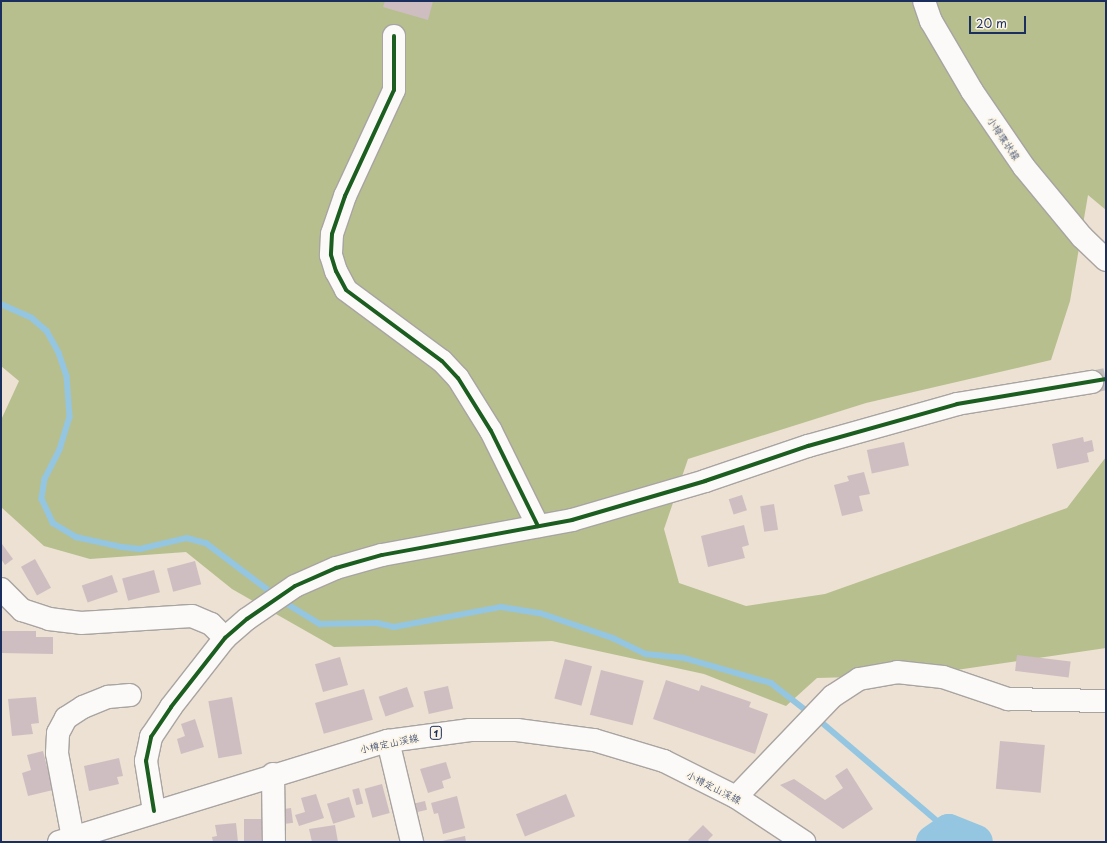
<!DOCTYPE html>
<meta charset="utf-8">
<style>
body{margin:0}
#map{position:relative;width:1107px;height:843px;overflow:hidden;background:#ece1d2;font-family:"Playpen Sans","Klee One",sans-serif}
div>[style]{position:absolute}
[style*='--x']{left:calc(var(--x)*1px);top:calc(var(--y)*1px);width:calc(var(--w)*1px);rotate:calc(var(--a)*1deg)}
.forest>*{inset:0;background:#b7bf8e}
.stream>*{height:5.5px;margin:-2.75px;padding:0 2.75px;transform-origin:2.75px;border-radius:2.75px;background:#94c6e1}
.river>*{height:34px;margin:-17px;padding:0 17px;transform-origin:17px;border-radius:17px;background:#94c6e1}
.building>*{inset:0;background:#cfbec1;transform-origin:0 0}
.minor-tunnel>*{height:22px;margin-top:-11px;transform-origin:0;background:repeating-linear-gradient(90deg,#c2bdbb 0 22px,transparent 0 33px)}
.roads{filter:drop-shadow(1px 0 #a8a4a2) drop-shadow(-1px 0 #a8a4a2) drop-shadow(0 1px #a8a4a2) drop-shadow(0 -1px #a8a4a2)}
.minor>*{height:22px;margin:-11px;padding:0 11px;transform-origin:11px;border-radius:11px;background:#fcfaf8}
.major>*{height:22px;margin:-11px;padding:0 11px;transform-origin:11px;border-radius:11px;background:#fcfaf8}
.cycleway>*{height:4px;margin:-2px;padding:0 2px;transform-origin:2px;border-radius:2px;background:#1b5e20}
span{translate:-50% -50%;white-space:nowrap;text-align:center;line-height:1.15;-webkit-text-stroke:3.5px #fcf5e5;paint-order:stroke}
.shield-label span{padding:1px 3px;background:#fcf5e5;border:1px solid;border-radius:3px;-webkit-text-stroke-width:0}
.shield-label{font-size:9px;color:#1b2f5e;font-weight:700}
.street-label{font-size:10px;color:#1b2f5e}
.frame{position:absolute;inset:0;border:2px solid #1b2f5e;pointer-events:none}
.scale{position:absolute;left:969px;top:16px;width:57px;height:18px;box-sizing:border-box;border:2px solid #1b2f5e;border-top:0;padding-left:5px;font-size:12px;line-height:14px;white-space:nowrap;color:#1b2f5e;-webkit-text-stroke:3px #fcf5e5;paint-order:stroke}
</style>
<div id="map">
<div class="forest">
<div style="clip-path:polygon(1px 1px,1106px 1px,1106px 210px,1088px 195px,1070px 301px,1051px 360px,866px 403px,688px 459px,664px 529px,679px 583px,746px 606px,825px 594px,1067px 508px,1106px 457px,1106px 648px,922px 675px,817px 678px,786px 706px,704px 674px,552px 641px,334px 647px,232px 589px,186px 552px,90px 559px,44px 546px,1px 507px,1px 420px,19px 381px,1px 366px)"></div>
</div>
<div class="stream">
<div style="--x:1;--y:304;--w:34;--a:24"></div>
<div style="--x:32;--y:318;--w:20;--a:41"></div>
<div style="--x:47;--y:331;--w:25;--a:61"></div>
<div style="--x:59;--y:353;--w:24;--a:71"></div>
<div style="--x:67;--y:376;--w:41;--a:85.8"></div>
<div style="--x:70;--y:417;--w:34;--a:107"></div>
<div style="--x:60;--y:450;--w:33;--a:117"></div>
<div style="--x:45;--y:479;--w:20;--a:99"></div>
<div style="--x:42;--y:499;--w:26;--a:65"></div>
<div style="--x:53;--y:523;--w:27;--a:31"></div>
<div style="--x:76;--y:537;--w:47;--a:12.3"></div>
<div style="--x:122;--y:547;--w:18;--a:6"></div>
<div style="--x:140;--y:549;--w:48;--a:-13.2"></div>
<div style="--x:187;--y:538;--w:20;--a:15"></div>
<div style="--x:206;--y:543;--w:86;--a:37"></div>
<div style="--x:281;--y:600;--w:46;--a:31.6"></div>
<div style="--x:320;--y:624;--w:57;--a:-1"></div>
<div style="--x:377;--y:623;--w:17;--a:13"></div>
<div style="--x:394;--y:627;--w:109;--a:-10.6"></div>
<div style="--x:501;--y:607;--w:39;--a:9"></div>
<div style="--x:540;--y:613;--w:77;--a:18.9"></div>
<div style="--x:613;--y:638;--w:37;--a:26"></div>
<div style="--x:646;--y:654;--w:38;--a:6"></div>
<div style="--x:684;--y:658;--w:91;--a:16"></div>
<div style="--x:771;--y:683;--w:51;--a:37.8"></div>
<div style="--x:818;--y:719;--w:172;--a:40.5"></div>
</div>
<div class="river">
<div style="--x:933;--y:842;--w:19;--a:-35"></div>
<div style="--x:949;--y:831;--w:29;--a:22"></div>
</div>
<div class="building">
<div style="clip-path:polygon(385px 1px,433px 1px,428px 20px,383px 7px)"></div>
<div style="clip-path:polygon(1083px 437px,1084px 442px,1092px 440px,1094px 451px,1087px 453px,1089px 462px,1057px 469px,1052px 444px)"></div>
<div style="left:904px;top:442px;width:24px;height:38px;rotate:78deg"></div>
<div style="clip-path:polygon(864px 472px,870px 494px,859px 496px,863px 511px,842px 516px,834px 485px,849px 481px,847px 476px)"></div>
<div style="left:742px;top:495px;width:16px;height:14px;rotate:72deg"></div>
<div style="left:774px;top:504px;width:26px;height:14px;rotate:81deg"></div>
<div style="clip-path:polygon(744px 525px,749px 545px,742px 547px,745px 558px,708px 567px,701px 536px)"></div>
<div style="clip-path:polygon(2px 544px,13px 559px,5px 565px,1px 559px)"></div>
<div style="left:35px;top:559px;width:33px;height:16px;rotate:61deg"></div>
<div style="left:195px;top:561px;width:24px;height:29px;rotate:75deg"></div>
<div style="left:154px;top:570px;width:23px;height:33px;rotate:75deg"></div>
<div style="left:112px;top:575px;width:18px;height:32px;rotate:71deg"></div>
<div style="clip-path:polygon(1px 631px,36px 631px,36px 637px,53px 637px,53px 654px,1px 653px)"></div>
<div style="left:1017px;top:655px;width:54px;height:16px;rotate:7deg"></div>
<div style="left:340px;top:657px;width:29px;height:26px;rotate:74deg"></div>
<div style="left:565px;top:659px;width:28px;height:41px;rotate:15deg"></div>
<div style="left:601px;top:670px;width:44px;height:46px;rotate:14deg"></div>
<div style="clip-path:polygon(666px 680px,699px 691px,701px 685px,751px 702px,749px 707px,768px 714px,755px 754px,653px 719px)"></div>
<div style="left:448px;top:686px;width:23px;height:25px;rotate:77deg"></div>
<div style="left:407px;top:687px;width:21px;height:30px;rotate:71deg"></div>
<div style="left:364px;top:689px;width:32px;height:51px;rotate:74deg"></div>
<div style="clip-path:polygon(36px 697px,39px 723px,31px 724px,33px 734px,12px 736px,8px 699px)"></div>
<div style="left:232px;top:697px;width:58px;height:24px;rotate:80deg"></div>
<div style="clip-path:polygon(195px 719px,204px 747px,181px 754px,177px 739px,185px 736px,181px 724px)"></div>
<div style="left:1000px;top:741px;width:45px;height:48px;rotate:5deg"></div>
<div style="clip-path:polygon(43px 751px,53px 790px,28px 796px,22px 773px,31px 770px,27px 755px)"></div>
<div style="clip-path:polygon(119px 758px,123px 776px,117px 777px,119px 784px,89px 791px,84px 766px)"></div>
<div style="clip-path:polygon(446px 762px,451px 778px,442px 781px,444px 788px,428px 793px,420px 769px)"></div>
<div style="clip-path:polygon(847px 768px,873px 809px,843px 829px,780px 785px,794px 779px,825px 800px,843px 788px,835px 776px)"></div>
<div style="left:382px;top:784px;width:30px;height:18px;rotate:75deg"></div>
<div style="left:359px;top:788px;width:16px;height:7px;rotate:75deg"></div>
<div style="clip-path:polygon(316px 794px,324px 818px,299px 826px,295px 815px,305px 812px,301px 798px)"></div>
<div style="left:566px;top:794px;width:24px;height:54px;rotate:68deg"></div>
<div style="clip-path:polygon(457px 796px,465px 828px,443px 834px,438px 813px,434px 814px,431px 803px)"></div>
<div style="left:349px;top:797px;width:21px;height:23px;rotate:73deg"></div>
<div style="left:425px;top:801px;width:9px;height:13px;rotate:77deg"></div>
<div style="left:291px;top:808px;width:15px;height:7px;rotate:82deg"></div>
<div style="left:244px;top:819px;width:18px;height:23px"></div>
<div style="clip-path:polygon(236px 823px,238px 842px,213px 842px,212px 837px,217px 836px,215px 825px)"></div>
<div style="clip-path:polygon(335px 825px,338px 842px,312px 842px,309px 829px)"></div>
<div style="clip-path:polygon(703px 825px,713px 835px,708px 840px,710px 842px,690px 842px,688px 840px)"></div>
<div style="clip-path:polygon(465px 836px,466px 842px,442px 842px,442px 841px)"></div>
</div>
<div class="minor-tunnel">
<div style="--x:1092;--y:382;--w:14;--a:-12"></div>
</div>
<div class="roads">
<div class="minor">
<div style="--x:394;--y:36;--w:54;--a:90"></div>
<div style="--x:394;--y:90;--w:117;--a:114.8"></div>
<div style="--x:345;--y:196;--w:40;--a:108.9"></div>
<div style="--x:332;--y:234;--w:21;--a:93"></div>
<div style="--x:331;--y:255;--w:17;--a:73"></div>
<div style="--x:336;--y:271;--w:21;--a:62"></div>
<div style="--x:346;--y:290;--w:119;--a:36.5"></div>
<div style="--x:442;--y:361;--w:23;--a:47"></div>
<div style="--x:458;--y:378;--w:62;--a:58.1"></div>
<div style="--x:491;--y:431;--w:106;--a:63.7"></div>
<div style="--x:1;--y:589;--w:30;--a:45"></div>
<div style="--x:22;--y:610;--w:28;--a:18"></div>
<div style="--x:49;--y:619;--w:32;--a:7"></div>
<div style="--x:81;--y:623;--w:111;--a:-3.6"></div>
<div style="--x:192;--y:616;--w:21;--a:23"></div>
<div style="--x:211;--y:624;--w:20;--a:45"></div>
<div style="--x:388;--y:741;--w:104;--a:76.6"></div>
<div style="--x:273;--y:774;--w:68;--a:89.2"></div>
<div style="--x:736;--y:797;--w:140;--a:-46.2"></div>
<div style="--x:833;--y:696;--w:31;--a:-33"></div>
<div style="--x:859;--y:679;--w:39;--a:-10"></div>
<div style="--x:897;--y:672;--w:46;--a:6.2"></div>
<div style="--x:943;--y:677;--w:69;--a:18.7"></div>
<div style="--x:1008;--y:699;--w:98;--a:1.2"></div>
<div style="--x:154;--y:811;--w:51;--a:-99.1"></div>
<div style="--x:146;--y:761;--w:25;--a:-78"></div>
<div style="--x:151;--y:737;--w:36;--a:-56"></div>
<div style="--x:171;--y:707;--w:88;--a:-52"></div>
<div style="--x:225;--y:638;--w:29;--a:-41"></div>
<div style="--x:247;--y:619;--w:58;--a:-34.5"></div>
<div style="--x:295;--y:586;--w:45;--a:-23.7"></div>
<div style="--x:336;--y:568;--w:48;--a:-15.8"></div>
<div style="--x:382;--y:555;--w:193;--a:-10.4"></div>
<div style="--x:572;--y:520;--w:139;--a:-16.3"></div>
<div style="--x:705;--y:481;--w:109;--a:-18.8"></div>
<div style="--x:808;--y:446;--w:155;--a:-15.7"></div>
<div style="--x:957;--y:404;--w:137;--a:-9.3"></div>
<div style="--x:73;--y:838;--w:86;--a:-100.7"></div>
<div style="--x:57;--y:753;--w:20;--a:-87"></div>
<div style="--x:58;--y:733;--w:17;--a:-62"></div>
<div style="--x:66;--y:718;--w:20;--a:-33"></div>
<div style="--x:83;--y:707;--w:27;--a:-22"></div>
<div style="--x:108;--y:697;--w:22;--a:-5"></div>
</div>
<div class="major">
<div style="--x:924;--y:1;--w:21;--a:71"></div>
<div style="--x:931;--y:21;--w:81;--a:59.6"></div>
<div style="--x:972;--y:91;--w:92;--a:55.6"></div>
<div style="--x:1024;--y:167;--w:91;--a:50.4"></div>
<div style="--x:1082;--y:237;--w:33;--a:44"></div>
<div style="--x:59;--y:842;--w:344;--a:-17.1"></div>
<div style="--x:388;--y:741;--w:83;--a:-7.6"></div>
<div style="--x:470;--y:730;--w:47;--a:0"></div>
<div style="--x:517;--y:730;--w:78;--a:7.4"></div>
<div style="--x:594;--y:740;--w:73;--a:16.7"></div>
<div style="--x:664;--y:761;--w:80;--a:26.6"></div>
<div style="--x:736;--y:797;--w:82;--a:33.5"></div>
</div>
</div>
<div class="cycleway">
<div style="--x:394;--y:36;--w:54;--a:90"></div>
<div style="--x:394;--y:90;--w:117;--a:114.8"></div>
<div style="--x:345;--y:196;--w:40;--a:108.9"></div>
<div style="--x:332;--y:234;--w:21;--a:93"></div>
<div style="--x:331;--y:255;--w:17;--a:73"></div>
<div style="--x:336;--y:271;--w:21;--a:62"></div>
<div style="--x:346;--y:290;--w:119;--a:36.5"></div>
<div style="--x:442;--y:361;--w:23;--a:47"></div>
<div style="--x:458;--y:378;--w:62;--a:58.1"></div>
<div style="--x:491;--y:431;--w:106;--a:63.7"></div>
<div style="--x:154;--y:811;--w:51;--a:-99.1"></div>
<div style="--x:146;--y:761;--w:25;--a:-78"></div>
<div style="--x:151;--y:737;--w:36;--a:-56"></div>
<div style="--x:171;--y:707;--w:88;--a:-52"></div>
<div style="--x:225;--y:638;--w:29;--a:-41"></div>
<div style="--x:247;--y:619;--w:58;--a:-34.5"></div>
<div style="--x:295;--y:586;--w:45;--a:-23.7"></div>
<div style="--x:336;--y:568;--w:48;--a:-15.8"></div>
<div style="--x:382;--y:555;--w:193;--a:-10.4"></div>
<div style="--x:572;--y:520;--w:139;--a:-16.3"></div>
<div style="--x:705;--y:481;--w:109;--a:-18.8"></div>
<div style="--x:808;--y:446;--w:155;--a:-15.7"></div>
<div style="--x:957;--y:404;--w:151;--a:-9.5"></div>
</div>
<div class="shield-label">
<span style="left:436px;top:733px">1</span>
</div>
<div class="street-label">
<span style="left:1004px;top:138px;rotate:56deg">小樽環状線</span>
<span style="left:389px;top:743px;rotate:-12deg">小樽定山渓線</span>
<span style="left:714px;top:787px;rotate:27deg">小樽定山渓線</span>
</div>
<div class="frame"></div>
<div class="scale">20 m</div>
</div>
